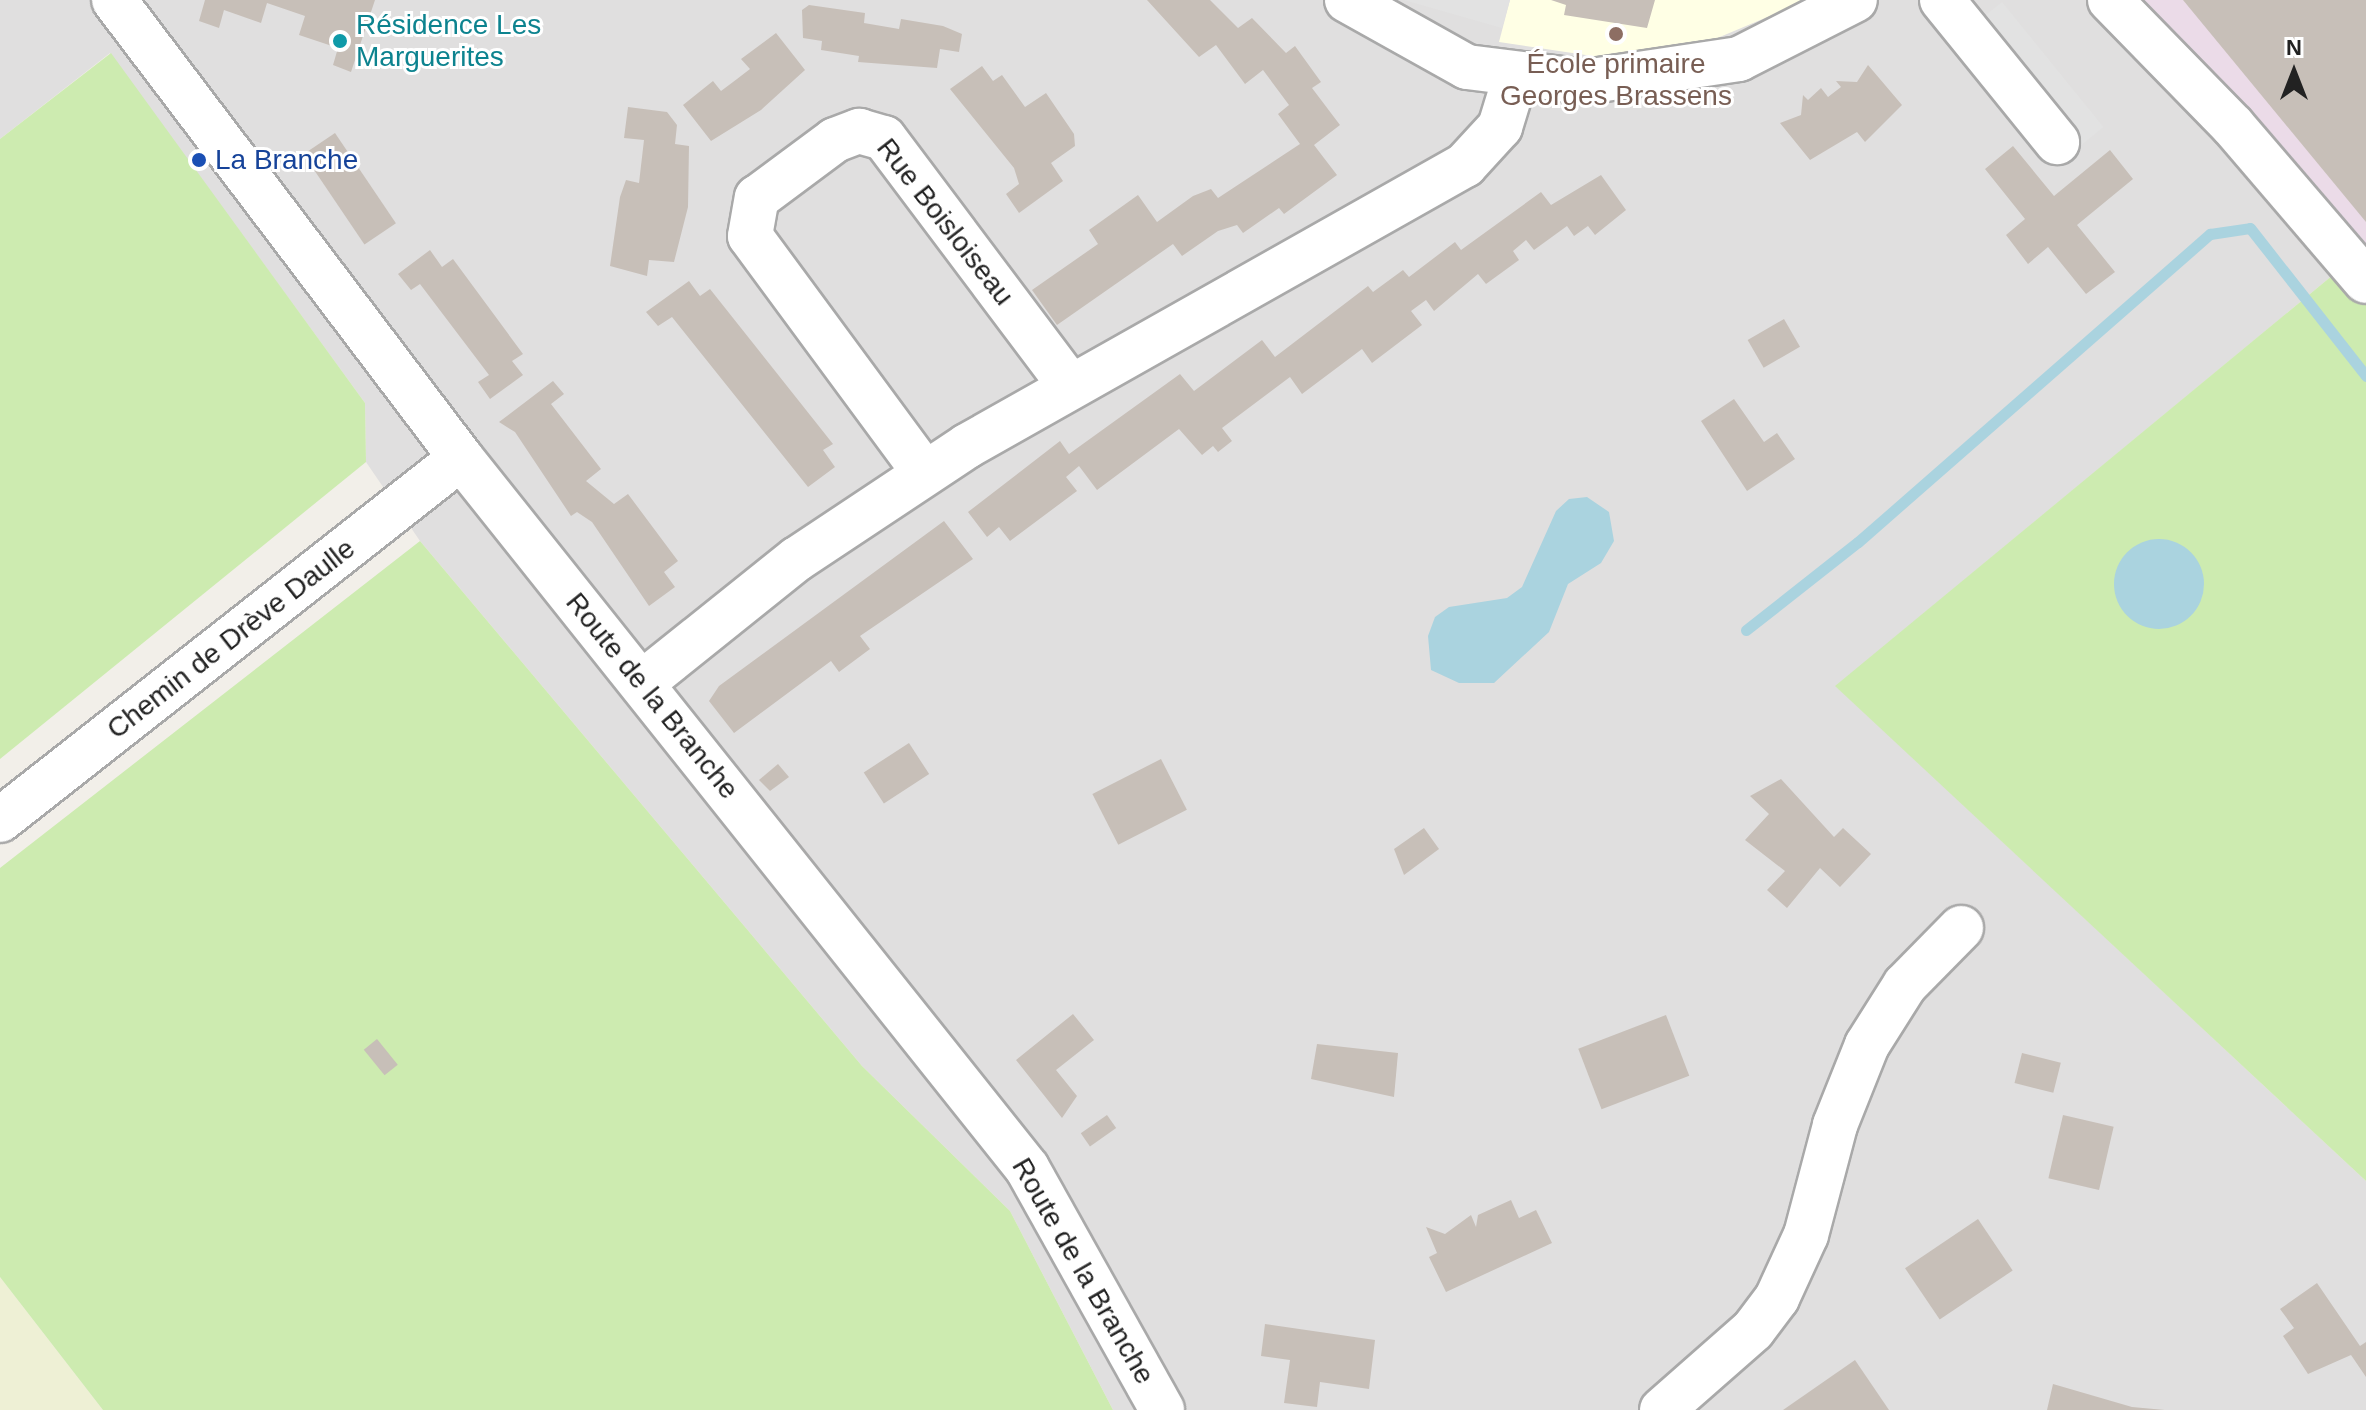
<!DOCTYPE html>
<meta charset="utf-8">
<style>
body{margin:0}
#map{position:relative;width:2366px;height:1410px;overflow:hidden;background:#f2efe9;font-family:Arial,sans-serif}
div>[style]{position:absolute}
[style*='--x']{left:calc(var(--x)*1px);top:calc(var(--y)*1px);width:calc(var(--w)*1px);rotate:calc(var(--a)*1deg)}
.residential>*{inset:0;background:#e0dfdf}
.industrial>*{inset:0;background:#ebdbe8}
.education>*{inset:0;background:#ffffe5}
.farmland>*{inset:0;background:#eef0d5}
.grass>*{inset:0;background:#cdebb0}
.parking>*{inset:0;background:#e2e2e2;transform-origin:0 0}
.water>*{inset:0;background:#aad3df}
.round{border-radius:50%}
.stream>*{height:11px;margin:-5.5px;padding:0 5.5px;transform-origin:5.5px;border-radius:5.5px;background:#aad3df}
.building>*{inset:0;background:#c7bfb8;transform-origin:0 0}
.roads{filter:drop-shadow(2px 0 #a9a9a9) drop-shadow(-2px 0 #a9a9a9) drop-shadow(0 2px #a9a9a9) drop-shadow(0 -2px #a9a9a9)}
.minor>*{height:44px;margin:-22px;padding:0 22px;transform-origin:22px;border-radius:22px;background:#fff}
.dots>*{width:22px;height:22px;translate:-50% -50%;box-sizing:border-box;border:4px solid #fff;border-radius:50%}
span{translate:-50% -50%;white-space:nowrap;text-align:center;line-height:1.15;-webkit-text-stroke:6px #fff;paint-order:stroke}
.culture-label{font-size:28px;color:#0d838f}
.left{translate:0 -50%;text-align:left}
.education-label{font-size:28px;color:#785e54}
.transit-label{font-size:28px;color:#164399}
.street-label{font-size:28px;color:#222}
.north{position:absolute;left:2254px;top:32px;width:80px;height:80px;-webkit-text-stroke:6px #fff;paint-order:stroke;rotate:0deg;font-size:22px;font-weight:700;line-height:32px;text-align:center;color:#222}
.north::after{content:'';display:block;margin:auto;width:28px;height:36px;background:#222;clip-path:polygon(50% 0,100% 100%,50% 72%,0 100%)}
</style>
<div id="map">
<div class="residential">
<div style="clip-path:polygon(0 0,2127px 0,2345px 265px,1836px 686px,2366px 1181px,2366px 1410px,1113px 1410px,1010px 1211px,862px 1066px,420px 541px,366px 462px,365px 403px,110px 53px,0 139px)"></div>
</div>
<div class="industrial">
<div style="clip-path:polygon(2127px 0,2366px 0,2366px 291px)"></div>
</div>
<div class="education">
<div style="clip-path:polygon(1510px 0,1808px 0,1715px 39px,1599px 57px,1499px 42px)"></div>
</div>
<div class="farmland">
<div style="clip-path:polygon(0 1277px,103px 1410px,0 1410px)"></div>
</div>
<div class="grass">
<div style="clip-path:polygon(111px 53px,365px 403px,366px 462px,0 759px,0 139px)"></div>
<div style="clip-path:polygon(2345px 265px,2366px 291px,2366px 1181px,1835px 686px)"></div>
<div style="clip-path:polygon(420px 541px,862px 1066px,1010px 1211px,1113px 1410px,103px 1410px,0 1277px,0 868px)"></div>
</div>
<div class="parking">
<div style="clip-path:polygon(1404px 0,1510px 0,1502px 28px)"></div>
<div style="left:2002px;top:2px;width:161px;height:31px;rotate:51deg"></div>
</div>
<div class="water">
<div style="clip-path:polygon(1587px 497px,1609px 512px,1614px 541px,1601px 563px,1568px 584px,1549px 632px,1494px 683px,1459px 683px,1431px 670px,1428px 636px,1435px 617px,1449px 607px,1507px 598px,1522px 587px,1556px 511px,1569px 499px)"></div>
<div class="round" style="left:2114px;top:539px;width:90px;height:90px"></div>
</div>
<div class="stream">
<div style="--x:1746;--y:630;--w:142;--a:-38.2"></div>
<div style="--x:1858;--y:542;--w:468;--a:-41.2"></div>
<div style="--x:2210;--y:234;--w:40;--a:-8.5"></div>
<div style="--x:2250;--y:228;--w:188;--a:51.9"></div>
</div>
<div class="building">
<div style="clip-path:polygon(205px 0,375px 0,351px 72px,333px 65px,338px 48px,299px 35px,305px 16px,267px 3px,261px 23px,224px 10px,219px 28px,199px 21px)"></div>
<div style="clip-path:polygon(1147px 0,1210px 0,1238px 28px,1252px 18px,1286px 53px,1295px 46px,1321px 82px,1312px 88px,1340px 125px,1314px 145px,1337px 175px,1284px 214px,1279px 208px,1243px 233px,1237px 225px,1218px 231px,1182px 256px,1173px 244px,1057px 325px,1032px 290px,1098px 244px,1089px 230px,1138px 195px,1157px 222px,1193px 196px,1211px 189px,1218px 198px,1300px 144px,1278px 114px,1289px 105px,1263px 70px,1245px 84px,1216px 45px,1199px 57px)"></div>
<div style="clip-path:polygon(1551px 0,1655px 0,1647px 28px,1564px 15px,1566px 5px)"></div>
<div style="clip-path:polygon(2183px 0,2366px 0,2366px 222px)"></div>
<div style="clip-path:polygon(809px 5px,865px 13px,864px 23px,899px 29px,901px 19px,943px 26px,962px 34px,959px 52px,940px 49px,937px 68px,858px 62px,859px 56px,821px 50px,822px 41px,803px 38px,802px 10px)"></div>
<div style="clip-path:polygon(776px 33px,805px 70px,761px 110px,711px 141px,683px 105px,713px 81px,721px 91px,737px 79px,750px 69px,741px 59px)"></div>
<div style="clip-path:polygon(1868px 65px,1902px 105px,1865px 142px,1857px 132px,1810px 160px,1780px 123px,1801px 115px,1803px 95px,1808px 100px,1821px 88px,1828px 97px,1841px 87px,1836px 81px,1857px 82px)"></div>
<div style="clip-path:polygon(982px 66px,993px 81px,1002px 75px,1025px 107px,1046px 93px,1074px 134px,1075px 146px,1051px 163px,1063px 181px,1019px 213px,1006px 194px,1019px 184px,1014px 168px,950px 89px)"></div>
<div style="clip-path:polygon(628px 107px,667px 112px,677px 125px,675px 144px,689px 146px,688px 207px,674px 262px,649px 260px,647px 276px,610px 266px,620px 197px,626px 180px,639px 183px,644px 140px,624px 138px)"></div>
<div style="left:335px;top:133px;width:109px;height:38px;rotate:56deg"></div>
<div style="clip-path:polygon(2013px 146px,2054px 196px,2110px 150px,2133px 179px,2077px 225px,2115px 272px,2086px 294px,2048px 247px,2028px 264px,2006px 235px,2025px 219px,1985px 169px)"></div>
<div style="clip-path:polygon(1601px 175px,1626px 210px,1595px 235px,1588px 226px,1574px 236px,1567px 226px,1534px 250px,1526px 240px,1513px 251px,1519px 260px,1486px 284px,1478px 274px,1434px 311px,1426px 300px,1411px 311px,1422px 325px,1372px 363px,1362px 349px,1302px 394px,1290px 377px,1222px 428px,1232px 441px,1218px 452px,1213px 446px,1202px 455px,1179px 429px,1097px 490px,1079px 466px,1066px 477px,1077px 491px,1010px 541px,999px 527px,987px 537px,968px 512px,1060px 441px,1069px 454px,1180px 374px,1194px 391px,1262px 340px,1275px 357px,1368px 286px,1373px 292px,1403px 270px,1409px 277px,1455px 242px,1461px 250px,1541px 192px,1551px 205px)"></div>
<div style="clip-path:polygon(430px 250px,442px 267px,453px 259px,523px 354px,512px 361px,523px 375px,490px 399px,478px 382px,489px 375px,420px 284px,411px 290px,398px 274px)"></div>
<div style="clip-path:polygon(689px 281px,700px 296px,710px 289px,833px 444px,823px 450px,835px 467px,808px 487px,672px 317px,658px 326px,646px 312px)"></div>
<div style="left:1784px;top:319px;width:32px;height:42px;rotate:60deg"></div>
<div style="clip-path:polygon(553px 381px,564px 394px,551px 404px,601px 469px,586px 481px,614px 504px,628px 494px,678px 561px,664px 572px,675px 587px,649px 606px,592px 522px,577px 512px,571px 516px,515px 432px,499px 422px)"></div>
<div style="clip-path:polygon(1734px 399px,1764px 442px,1777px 433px,1795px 459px,1747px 491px,1701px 421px)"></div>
<div style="clip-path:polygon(944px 521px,973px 559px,860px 636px,870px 649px,839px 672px,831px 661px,734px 733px,709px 701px,719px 686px)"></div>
<div style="left:909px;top:743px;width:37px;height:54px;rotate:57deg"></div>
<div style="left:1161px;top:759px;width:57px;height:77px;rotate:63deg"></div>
<div style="clip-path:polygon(778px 764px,789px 777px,770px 791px,759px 780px)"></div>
<div style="clip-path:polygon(1781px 779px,1834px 837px,1843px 828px,1871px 854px,1840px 887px,1820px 868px,1787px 908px,1767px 890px,1785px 871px,1745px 840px,1769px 814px,1750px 796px)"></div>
<div style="clip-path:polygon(1424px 828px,1439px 849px,1404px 875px,1394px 849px)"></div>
<div style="clip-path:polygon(1073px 1014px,1094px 1040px,1056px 1070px,1077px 1096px,1062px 1118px,1016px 1060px)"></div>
<div style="left:1666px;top:1015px;width:65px;height:94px;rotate:69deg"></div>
<div style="left:377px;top:1039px;width:33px;height:17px;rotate:51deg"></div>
<div style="clip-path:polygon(1317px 1044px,1398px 1053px,1394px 1097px,1311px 1079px)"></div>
<div style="left:2022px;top:1053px;width:40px;height:31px;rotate:14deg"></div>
<div style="left:1107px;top:1115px;width:16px;height:32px;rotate:55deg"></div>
<div style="left:2063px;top:1115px;width:52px;height:65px;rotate:13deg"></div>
<div style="clip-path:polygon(1511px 1200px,1519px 1218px,1536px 1210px,1552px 1243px,1446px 1292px,1429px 1257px,1437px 1253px,1426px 1227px,1445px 1234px,1471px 1215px,1476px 1227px,1478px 1215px)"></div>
<div style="left:1978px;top:1219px;width:62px;height:88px;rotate:56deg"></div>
<div style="clip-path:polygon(2317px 1283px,2360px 1346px,2366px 1342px,2366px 1377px,2351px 1355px,2308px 1374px,2283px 1336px,2294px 1328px,2280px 1309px)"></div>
<div style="clip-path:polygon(1265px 1324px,1375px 1340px,1369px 1389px,1320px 1382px,1317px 1407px,1284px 1403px,1290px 1360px,1261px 1356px)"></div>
<div style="clip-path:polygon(1855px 1360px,1889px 1410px,1783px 1410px)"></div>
<div style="clip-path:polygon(2053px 1384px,2132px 1407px,2165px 1410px,2047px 1410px)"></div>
</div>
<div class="roads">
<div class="minor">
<div style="--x:114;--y:0;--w:575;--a:52.85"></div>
<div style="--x:461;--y:458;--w:908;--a:51.44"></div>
<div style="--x:1027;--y:1168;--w:277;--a:60.8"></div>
<div style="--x:1347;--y:0;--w:137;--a:29.2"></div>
<div style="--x:1467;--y:67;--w:119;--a:7.2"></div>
<div style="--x:1585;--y:82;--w:156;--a:-8.5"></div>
<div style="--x:1739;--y:59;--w:130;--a:-27"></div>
<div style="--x:1942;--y:0;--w:183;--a:51"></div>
<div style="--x:2110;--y:0;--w:176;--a:45.7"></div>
<div style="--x:2233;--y:126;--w:204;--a:49.4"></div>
<div style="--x:924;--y:472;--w:293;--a:-126.4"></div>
<div style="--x:750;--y:236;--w:39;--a:-80"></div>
<div style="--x:757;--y:198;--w:97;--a:-36.6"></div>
<div style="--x:835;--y:140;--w:26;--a:-21"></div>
<div style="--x:859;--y:131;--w:26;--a:16"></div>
<div style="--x:884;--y:138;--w:308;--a:53.1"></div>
<div style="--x:642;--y:683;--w:198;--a:-38.7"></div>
<div style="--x:797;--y:559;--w:204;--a:-33.6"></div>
<div style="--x:967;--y:446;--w:572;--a:-29.43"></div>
<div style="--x:1465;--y:165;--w:52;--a:-47.4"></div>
<div style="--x:1500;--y:127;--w:51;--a:-73"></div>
<div style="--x:0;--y:820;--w:586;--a:-38.14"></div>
<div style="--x:1662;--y:1410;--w:121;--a:-41.3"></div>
<div style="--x:1753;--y:1330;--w:40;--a:-53"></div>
<div style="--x:1777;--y:1298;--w:69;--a:-65.3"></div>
<div style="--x:1806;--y:1235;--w:114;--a:-75.2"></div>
<div style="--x:1835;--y:1125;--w:86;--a:-68.2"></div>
<div style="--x:1867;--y:1045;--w:71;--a:-57.7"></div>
<div style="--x:1905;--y:985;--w:80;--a:-45.5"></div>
</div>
</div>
<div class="dots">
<div style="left:1616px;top:34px;background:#8d6e63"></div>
<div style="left:340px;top:41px;background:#0f9aa8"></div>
<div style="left:199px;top:160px;background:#1a4fb4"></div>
</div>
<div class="culture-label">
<span class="left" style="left:356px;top:41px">Résidence Les<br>Marguerites</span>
</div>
<div class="education-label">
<span style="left:1616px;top:80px">École primaire<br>Georges Brassens</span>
</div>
<div class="transit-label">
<span class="left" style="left:215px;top:160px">La Branche</span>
</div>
<div class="street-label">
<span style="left:945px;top:222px;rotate:52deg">Rue Boisloiseau</span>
<span style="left:231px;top:639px;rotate:-38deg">Chemin de Drève Daulle</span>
<span style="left:652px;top:696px;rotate:51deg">Route de la Branche</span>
<span style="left:1083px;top:1271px;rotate:60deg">Route de la Branche</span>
</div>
<div class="north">N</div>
</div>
